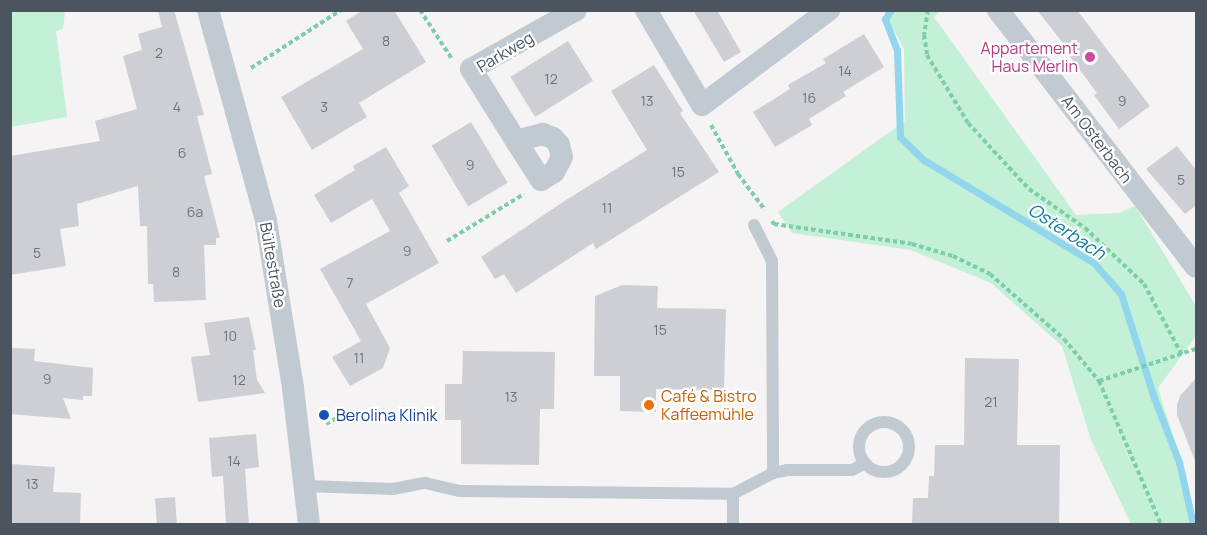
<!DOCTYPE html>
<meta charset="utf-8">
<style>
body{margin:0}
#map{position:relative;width:1207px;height:535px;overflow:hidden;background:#f5f3f3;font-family:Manrope,sans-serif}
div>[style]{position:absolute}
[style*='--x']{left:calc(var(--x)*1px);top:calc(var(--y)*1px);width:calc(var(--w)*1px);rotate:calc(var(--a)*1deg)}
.green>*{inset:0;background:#c3f0d6}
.stream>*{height:7px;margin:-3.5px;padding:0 3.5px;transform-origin:3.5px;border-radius:3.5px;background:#91d6ec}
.building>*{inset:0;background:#cdcfd5;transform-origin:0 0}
.path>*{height:4px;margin-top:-2px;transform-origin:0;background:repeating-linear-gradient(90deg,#7bcea8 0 4.5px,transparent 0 7.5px)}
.lane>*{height:12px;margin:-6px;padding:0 6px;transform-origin:6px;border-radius:6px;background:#c1c9d1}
.lane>.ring{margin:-6px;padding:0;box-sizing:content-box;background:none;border:12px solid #c1c9d1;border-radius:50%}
.street>*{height:22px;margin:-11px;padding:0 11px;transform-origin:11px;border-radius:11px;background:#c1c9d1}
.dots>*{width:16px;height:16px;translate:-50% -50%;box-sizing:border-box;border:3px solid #fff;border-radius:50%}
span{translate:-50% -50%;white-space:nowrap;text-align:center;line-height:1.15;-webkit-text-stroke:4.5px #fff;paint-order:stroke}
.number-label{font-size:14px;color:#6b747d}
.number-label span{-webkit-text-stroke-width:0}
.hotel-label{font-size:16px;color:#b23c85}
.right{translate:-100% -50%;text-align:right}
.street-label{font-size:16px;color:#4a5560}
.food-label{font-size:16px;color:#c56008}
.left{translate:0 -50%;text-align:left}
.transit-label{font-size:16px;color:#164399}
.water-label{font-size:18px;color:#0f7c9f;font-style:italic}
.frame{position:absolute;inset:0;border:12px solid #4a5560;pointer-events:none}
</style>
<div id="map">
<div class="green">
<div style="clip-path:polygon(11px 10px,65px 11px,63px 29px,56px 31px,67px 117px,11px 127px)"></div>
<div style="clip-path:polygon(884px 11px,940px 11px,934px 17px,1076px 215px,1119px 213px,1135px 206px,1196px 306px,1196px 336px,1158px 388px,1186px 477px,1196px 524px,1131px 524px,1091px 440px,1062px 346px,991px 283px,911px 250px,792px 233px,778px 212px,905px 121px,904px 49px)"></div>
</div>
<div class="stream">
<div style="--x:891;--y:10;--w:11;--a:124"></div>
<div style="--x:885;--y:19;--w:33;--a:69"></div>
<div style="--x:897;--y:50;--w:87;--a:88"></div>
<div style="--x:900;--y:137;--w:33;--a:44"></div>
<div style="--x:924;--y:160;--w:199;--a:31.2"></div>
<div style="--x:1094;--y:263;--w:41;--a:48.9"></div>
<div style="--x:1121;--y:294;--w:109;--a:72.4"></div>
<div style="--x:1154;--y:398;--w:69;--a:68.7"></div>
<div style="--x:1179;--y:462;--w:64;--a:77.3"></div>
</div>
<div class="building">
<div style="clip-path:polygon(158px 10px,174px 10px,204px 115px,197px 116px,212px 174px,204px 176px,220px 238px,216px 238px,216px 245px,204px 245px,206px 300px,154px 302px,153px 284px,148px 284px,147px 226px,140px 226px,138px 186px,77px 204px,79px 226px,60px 229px,66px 266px,10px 275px,10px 156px,100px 141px,95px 121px,137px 109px,123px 56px,142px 50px,138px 34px,162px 27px)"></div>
<div style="clip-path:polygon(363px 10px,394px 10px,426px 62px,359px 103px,367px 117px,312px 150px,281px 97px,363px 49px,346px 21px)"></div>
<div style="clip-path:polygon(693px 10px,717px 10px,741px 52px,724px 62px)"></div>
<div style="clip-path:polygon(1037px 10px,1077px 10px,1150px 106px,1119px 129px,1094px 95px,1097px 93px,1068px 54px,1070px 52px)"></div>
<div style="clip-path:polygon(864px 34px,884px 67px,843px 92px,846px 96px,809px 119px,812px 125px,775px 147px,753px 112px,790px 89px,788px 85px,826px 63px,823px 59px)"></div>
<div style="left:568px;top:41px;width:47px;height:68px;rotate:58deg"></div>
<div style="clip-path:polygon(654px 65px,683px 111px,680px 113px,719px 172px,596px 249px,593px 243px,516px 293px,504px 274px,495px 279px,481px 257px,566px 200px,647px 150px,611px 91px)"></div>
<div style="left:471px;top:122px;width:71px;height:46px;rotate:59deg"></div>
<div style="clip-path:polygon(1177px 146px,1197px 171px,1197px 205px,1185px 214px,1146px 169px)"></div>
<div style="clip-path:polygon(386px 147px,409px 186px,399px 193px,439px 263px,366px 304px,390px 348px,383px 368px,350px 386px,332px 357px,361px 341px,320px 269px,390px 231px,372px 199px,331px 223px,314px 195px,355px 170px,353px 166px)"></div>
<div style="clip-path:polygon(622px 285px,658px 286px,657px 308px,726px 309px,724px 390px,656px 389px,656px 412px,620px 411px,620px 376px,594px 376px,595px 296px)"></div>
<div style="clip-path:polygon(249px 317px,256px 350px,253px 350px,257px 380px,265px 393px,198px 402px,191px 357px,210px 355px,204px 323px)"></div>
<div style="clip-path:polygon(10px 348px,35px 349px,34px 361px,93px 368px,92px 396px,83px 396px,83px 400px,63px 398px,71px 419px,10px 414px)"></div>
<div style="clip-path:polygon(463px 351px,555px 352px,554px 409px,540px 409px,539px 465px,461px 464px,461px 420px,445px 420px,445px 384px,462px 384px)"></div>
<div style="clip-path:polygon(965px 358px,1019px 359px,1017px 445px,1060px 445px,1059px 525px,912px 525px,913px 498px,928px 498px,929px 476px,934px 476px,935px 445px,964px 445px)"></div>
<div style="clip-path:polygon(1197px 377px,1197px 461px,1195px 461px,1177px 415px,1177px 405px,1180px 396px)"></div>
<div style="clip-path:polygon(256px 434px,259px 467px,245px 469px,249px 525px,226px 525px,223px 476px,212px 477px,209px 438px)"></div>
<div style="clip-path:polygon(10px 464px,55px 467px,53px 492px,81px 493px,80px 525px,10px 525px)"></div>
<div style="left:175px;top:497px;width:28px;height:20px;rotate:86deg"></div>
</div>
<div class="path">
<div style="--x:420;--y:10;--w:59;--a:56.9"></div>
<div style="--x:928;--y:10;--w:25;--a:99"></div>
<div style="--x:924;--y:35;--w:20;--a:81"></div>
<div style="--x:927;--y:55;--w:79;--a:58.9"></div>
<div style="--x:968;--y:123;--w:90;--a:47.3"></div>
<div style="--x:1029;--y:189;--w:68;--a:34.9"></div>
<div style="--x:1085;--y:228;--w:81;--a:43.5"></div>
<div style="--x:1144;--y:284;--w:81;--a:61.8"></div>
<div style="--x:251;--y:68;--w:107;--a:-32.8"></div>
<div style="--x:711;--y:125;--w:56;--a:61.1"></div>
<div style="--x:738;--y:174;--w:45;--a:53.1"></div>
<div style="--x:772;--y:221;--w:4;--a:56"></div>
<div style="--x:774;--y:224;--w:139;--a:8.2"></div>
<div style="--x:912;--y:244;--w:43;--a:16.3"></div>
<div style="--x:953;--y:256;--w:41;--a:25.9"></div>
<div style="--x:990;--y:274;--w:98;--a:41.3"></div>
<div style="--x:1064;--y:339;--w:55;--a:50.2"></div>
<div style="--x:1099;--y:381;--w:156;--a:66.6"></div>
<div style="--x:447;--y:241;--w:90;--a:-31.4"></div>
<div style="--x:1099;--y:381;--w:102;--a:-18.3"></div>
<div style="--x:326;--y:424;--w:23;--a:-29"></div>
</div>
<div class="lane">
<div style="--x:754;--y:225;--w:40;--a:63.4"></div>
<div style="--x:772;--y:261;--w:212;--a:89.7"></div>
<div class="ring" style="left:859px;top:422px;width:38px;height:38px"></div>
<div style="--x:306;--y:486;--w:87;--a:2"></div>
<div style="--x:393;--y:489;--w:33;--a:-11"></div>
<div style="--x:425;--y:483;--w:35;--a:13"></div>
<div style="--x:459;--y:491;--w:274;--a:0.6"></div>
<div style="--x:733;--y:494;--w:30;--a:90"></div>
<div style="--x:733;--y:494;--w:45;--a:-27.7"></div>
<div style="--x:773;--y:473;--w:14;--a:-12"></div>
<div style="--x:787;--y:470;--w:65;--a:0"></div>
<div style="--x:852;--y:470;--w:15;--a:-28"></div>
</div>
<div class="street">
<div style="--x:208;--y:10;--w:219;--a:74.6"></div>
<div style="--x:266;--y:221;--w:169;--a:80.8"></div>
<div style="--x:293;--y:388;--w:137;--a:83.3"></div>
<div style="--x:646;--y:10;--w:110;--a:59.5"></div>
<div style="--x:702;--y:105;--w:159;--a:-36.8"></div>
<div style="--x:998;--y:10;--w:324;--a:52.4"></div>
<div style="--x:516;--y:141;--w:28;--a:-15"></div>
<div style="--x:543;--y:134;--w:11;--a:22"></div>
<div style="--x:553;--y:138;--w:9;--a:49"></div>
<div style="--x:559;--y:145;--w:12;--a:76"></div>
<div style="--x:562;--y:157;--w:17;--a:118"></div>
<div style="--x:554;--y:172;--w:15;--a:148"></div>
<div style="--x:541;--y:180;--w:46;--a:-122.7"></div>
<div style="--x:516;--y:141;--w:85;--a:-122"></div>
<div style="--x:471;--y:69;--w:120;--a:-29.3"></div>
</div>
<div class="dots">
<div style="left:1090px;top:57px;background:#d1479c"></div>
<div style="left:649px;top:405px;background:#e8710a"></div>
<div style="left:324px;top:415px;background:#1a4fb4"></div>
</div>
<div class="number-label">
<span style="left:386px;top:41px">8</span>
<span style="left:159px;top:53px">2</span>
<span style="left:845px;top:71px">14</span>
<span style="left:551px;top:79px">12</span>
<span style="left:809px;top:98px">16</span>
<span style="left:647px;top:101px">13</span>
<span style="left:1122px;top:101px">9</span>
<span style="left:177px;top:107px">4</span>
<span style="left:324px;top:107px">3</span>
<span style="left:182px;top:153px">6</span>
<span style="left:470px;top:165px">9</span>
<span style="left:678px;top:172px">15</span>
<span style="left:1181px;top:180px">5</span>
<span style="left:607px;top:208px">11</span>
<span style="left:195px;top:212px">6a</span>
<span style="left:407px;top:251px">9</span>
<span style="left:37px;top:253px">5</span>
<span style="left:176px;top:272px">8</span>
<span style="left:350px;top:283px">7</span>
<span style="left:660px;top:330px">15</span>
<span style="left:230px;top:336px">10</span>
<span style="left:359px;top:358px">11</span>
<span style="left:47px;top:379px">9</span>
<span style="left:239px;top:380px">12</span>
<span style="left:511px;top:397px">13</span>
<span style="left:991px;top:402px">21</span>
<span style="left:234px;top:461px">14</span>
<span style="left:32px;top:484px">13</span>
</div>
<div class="hotel-label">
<span class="right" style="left:1078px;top:57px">Appartement<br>Haus Merlin</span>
</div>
<div class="street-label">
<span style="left:505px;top:52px;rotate:-31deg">Parkweg</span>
<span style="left:1097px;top:139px;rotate:53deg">Am Osterbach</span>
<span style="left:273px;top:265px;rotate:80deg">Bültestraße</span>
</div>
<div class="food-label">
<span class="left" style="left:661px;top:405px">Café &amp; Bistro<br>Kaffeemühle</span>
</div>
<div class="transit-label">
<span class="left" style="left:336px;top:415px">Berolina Klinik</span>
</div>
<div class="water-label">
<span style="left:1067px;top:231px;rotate:33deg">Osterbach</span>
</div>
<div class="frame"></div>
</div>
